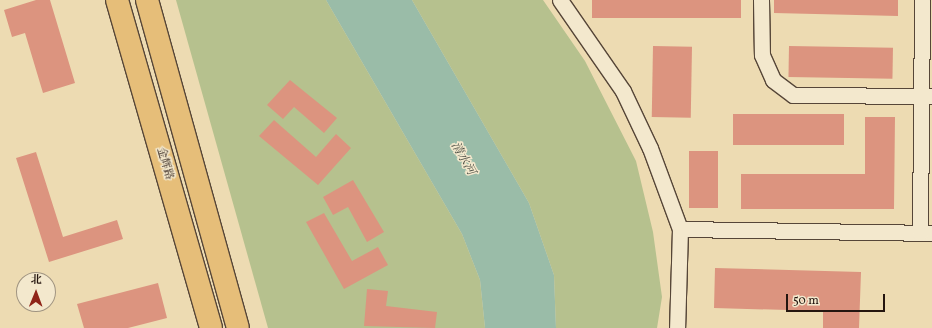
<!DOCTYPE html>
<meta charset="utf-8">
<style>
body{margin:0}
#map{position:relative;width:932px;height:328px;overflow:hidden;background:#eddbb2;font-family:Vollkorn,"Noto Serif SC",serif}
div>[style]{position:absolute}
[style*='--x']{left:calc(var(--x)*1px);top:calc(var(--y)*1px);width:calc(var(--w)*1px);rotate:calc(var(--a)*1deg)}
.green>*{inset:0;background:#b6c18e}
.water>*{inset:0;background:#9abca8}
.building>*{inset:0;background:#dc947f;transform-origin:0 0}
.roads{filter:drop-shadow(1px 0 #564638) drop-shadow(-1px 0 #564638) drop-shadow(0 1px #564638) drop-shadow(0 -1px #564638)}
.street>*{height:15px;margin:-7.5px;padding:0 7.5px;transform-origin:7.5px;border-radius:7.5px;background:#f3e8cd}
.primary>*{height:22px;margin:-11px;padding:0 11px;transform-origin:11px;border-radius:11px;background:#e6be79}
span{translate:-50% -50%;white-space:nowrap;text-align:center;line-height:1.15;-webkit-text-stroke:3px #f3e8cd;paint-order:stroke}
.street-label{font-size:11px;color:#24150f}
.water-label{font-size:12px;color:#4d4f45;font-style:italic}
.north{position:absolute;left:16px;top:272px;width:40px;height:40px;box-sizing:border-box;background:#f3e8cd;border:1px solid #a09481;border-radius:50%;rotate:1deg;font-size:11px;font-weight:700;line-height:16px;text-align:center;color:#24150f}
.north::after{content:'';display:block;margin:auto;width:14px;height:18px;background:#8f2418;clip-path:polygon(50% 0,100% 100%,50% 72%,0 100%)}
.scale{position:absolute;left:786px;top:294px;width:99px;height:18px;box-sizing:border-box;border:2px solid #24150f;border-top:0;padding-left:5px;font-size:12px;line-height:14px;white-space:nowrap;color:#24150f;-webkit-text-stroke:3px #f3e8cd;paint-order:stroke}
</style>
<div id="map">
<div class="green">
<div style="clip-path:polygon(176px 0,326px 0,462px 234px,480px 280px,485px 328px,268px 328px)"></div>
<div style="clip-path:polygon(412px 0,543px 0,585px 61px,636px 161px,653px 232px,662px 297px,657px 328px,556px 328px,554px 275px,529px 203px)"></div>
</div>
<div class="water">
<div style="clip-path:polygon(326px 0,412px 0,529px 203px,554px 275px,556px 328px,485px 328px,480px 280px,462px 234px)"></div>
</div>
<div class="building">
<div style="clip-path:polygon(36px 0,50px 0,75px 83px,43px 93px,25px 33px,12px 37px,4px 10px)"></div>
<div style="left:592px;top:0;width:149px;height:18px"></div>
<div style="clip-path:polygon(774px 0,898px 0,898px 16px,774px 13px)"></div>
<div style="left:653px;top:46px;width:39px;height:71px;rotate:1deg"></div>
<div style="left:789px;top:46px;width:104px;height:31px;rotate:1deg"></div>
<div style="clip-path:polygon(290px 80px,337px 118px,324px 133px,294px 107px,283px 119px,267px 105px)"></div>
<div style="left:733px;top:114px;width:111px;height:31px"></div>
<div style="clip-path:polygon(865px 117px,895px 117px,894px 209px,741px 209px,741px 174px,865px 174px)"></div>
<div style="clip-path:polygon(274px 120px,316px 157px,336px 134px,351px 148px,318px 185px,259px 136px)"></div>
<div style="left:689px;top:151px;width:29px;height:57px"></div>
<div style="clip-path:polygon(36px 152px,63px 237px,117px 220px,123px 239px,49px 262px,16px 158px)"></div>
<div style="clip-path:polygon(353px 180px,384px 232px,367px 242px,348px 207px,333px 215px,323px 197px)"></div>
<div style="clip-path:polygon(324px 213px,352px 261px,378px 247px,388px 265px,344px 289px,306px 222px)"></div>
<div style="clip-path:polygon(715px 268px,861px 272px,859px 328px,823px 328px,823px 311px,714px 308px)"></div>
<div style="clip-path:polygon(158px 283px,167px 318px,128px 328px,84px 328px,77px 304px)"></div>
<div style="clip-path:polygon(367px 289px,388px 291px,386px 306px,437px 312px,435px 328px,364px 326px)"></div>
</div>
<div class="roads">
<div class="street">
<div style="--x:560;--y:0;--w:111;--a:55.3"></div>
<div style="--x:623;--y:91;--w:63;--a:64.7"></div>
<div style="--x:650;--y:148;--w:86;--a:69.7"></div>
<div style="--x:680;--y:229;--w:99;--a:91.7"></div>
<div style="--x:761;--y:0;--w:55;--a:89"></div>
<div style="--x:762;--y:55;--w:27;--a:66"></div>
<div style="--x:773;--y:80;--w:25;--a:37"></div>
<div style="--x:793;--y:95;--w:139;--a:0.4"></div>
<div style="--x:680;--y:229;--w:252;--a:0.9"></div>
<div style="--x:920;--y:233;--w:233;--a:-89.5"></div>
</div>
<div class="primary">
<div style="--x:117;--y:0;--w:341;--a:74"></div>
<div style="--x:147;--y:0;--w:340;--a:74.5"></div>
</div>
</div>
<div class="street-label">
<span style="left:164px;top:164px;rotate:74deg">金辉路</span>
</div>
<div class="water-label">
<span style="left:462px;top:159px;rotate:60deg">清水河</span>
</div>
<div class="north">北</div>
<div class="scale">50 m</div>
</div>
